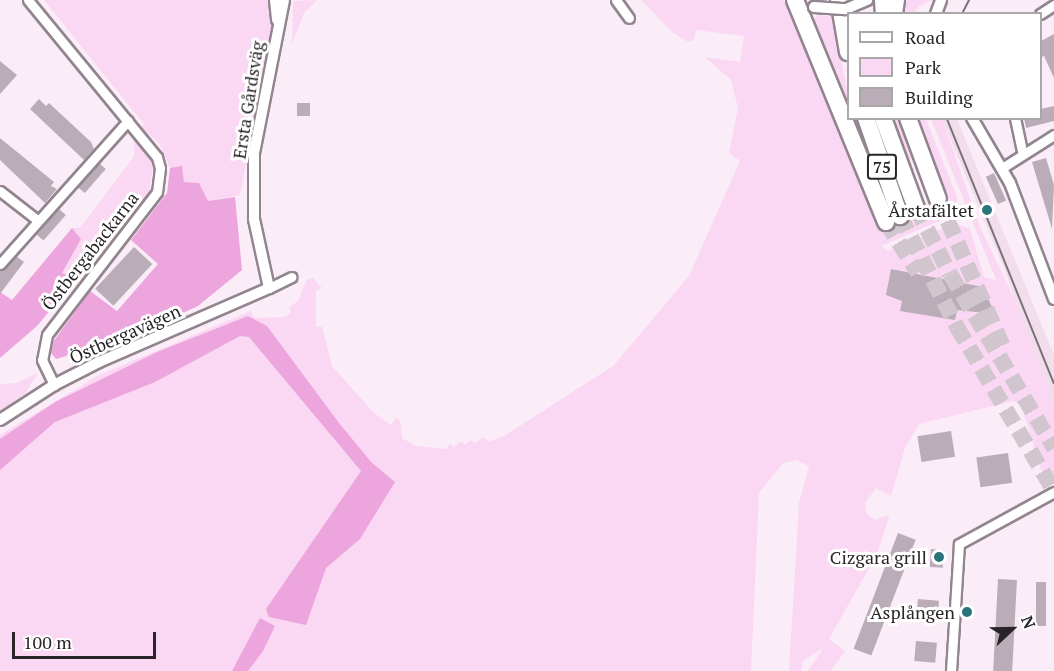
<!DOCTYPE html>
<meta charset="utf-8">
<style>
body{margin:0}
#map{position:relative;width:1054px;height:671px;overflow:hidden;background:#fbedf8;font-family:"PT Serif",serif}
div>[style]{position:absolute}
[style*='--x']{left:calc(var(--x)*1px);top:calc(var(--y)*1px);width:calc(var(--w)*1px);rotate:calc(var(--a)*1deg)}
.built>*{inset:0;background:#f2dded}
.green>*{inset:0;background:#fad7f2}
.forest>*{inset:0;background:#eda5de}
.building>*{inset:0;background:#bbadb7;transform-origin:0 0}
.motorway-tunnel>*{height:16px;margin-top:-8px;transform-origin:0;background:repeating-linear-gradient(90deg,#d1c5ce 0 16px,transparent 0 24px)}
.roads{filter:drop-shadow(2px 0 #92858f) drop-shadow(-2px 0 #92858f) drop-shadow(0 2px #92858f) drop-shadow(0 -2px #92858f)}
.minor>*{height:9px;margin:-4.5px;padding:0 4.5px;transform-origin:4.5px;border-radius:4.5px;background:#fff}
.tertiary>*{height:10px;margin:-5px;padding:0 5px;transform-origin:5px;border-radius:5px;background:#fff}
.motorway>*{height:16px;margin:-8px;padding:0 8px;transform-origin:8px;border-radius:8px;background:#fff}
.tram>*{height:1.5px;margin:-0.75px;padding:0 0.75px;transform-origin:0.75px;border-radius:0.75px;background:#7a7278}
.bridges{filter:drop-shadow(2px 0 #92858f) drop-shadow(-2px 0 #92858f) drop-shadow(0 2px #92858f) drop-shadow(0 -2px #92858f)}
.tertiary-bridge>*{height:10px;margin:-5px;padding:0 5px;transform-origin:5px;border-radius:5px;background:#fff}
.dots>*{width:16px;height:16px;translate:-50% -50%;box-sizing:border-box;border:3px solid #fff;border-radius:50%}
span{translate:-50% -50%;white-space:nowrap;text-align:center;line-height:1.15;-webkit-text-stroke:6px #fff;paint-order:stroke}
.shield-label span{padding:2px 4px;background:#fff;border:2px solid;border-radius:4px;-webkit-text-stroke-width:0}
.shield-label{font-size:16px;color:#292428;font-weight:700}
.street-label{font-size:18px;color:#292428}
.poi-label{font-size:18px;color:#292428}
.right{translate:-100% -50%;text-align:right}
.legend{position:absolute;left:847px;top:12px;width:195px;height:108px;box-sizing:border-box;background:#fff;border:2px solid #a9a7a9;margin:0;padding:8px 10px;list-style:none;font-size:18px;color:#292428}
.legend li{display:flex;align-items:center;gap:12px;height:30px}
.legend b{width:30px;border:2px solid #a9a7a9}
.north{position:absolute;left:982px;top:599px;width:60px;height:60px;-webkit-text-stroke:4px #fff;paint-order:stroke;rotate:68deg;font-size:16px;font-weight:700;line-height:24px;text-align:center;color:#292428}
.north::after{content:'';display:block;margin:auto;width:21px;height:27px;background:#292428;clip-path:polygon(50% 0,100% 100%,50% 72%,0 100%)}
.scale{position:absolute;left:12px;top:632px;width:144px;height:27px;box-sizing:border-box;border:3px solid #292428;border-top:0;padding-left:8px;font-size:18px;line-height:21px;white-space:nowrap;color:#292428;-webkit-text-stroke:4px #fff;paint-order:stroke}
</style>
<div id="map">
<div class="built">
<div style="clip-path:polygon(942px 119px,957px 119px,1054px 355px,1054px 412px,1004px 268px)"></div>
</div>
<div class="green">
<div style="clip-path:polygon(44px 0,272px 0,271px 34px,240px 195px,208px 201px,184px 183px,182px 167px,170px 168px,159px 143px,141px 128px,144px 124px)"></div>
<div style="clip-path:polygon(317px 0,304px 13px,292px 44px,293px 1px)"></div>
<div style="clip-path:polygon(641px 0,783px 0,798px 21px,877px 227px,948px 196px,915px 119px,926px 119px,956px 194px,958px 205px,951px 216px,881px 246px,888px 251px,955px 223px,970px 229px,984px 277px,996px 280px,931px 119px,942px 119px,980px 227px,1015px 300px,1047px 385px,1054px 412px,1054px 479px,1048px 481px,1042px 473px,1021px 404px,1013px 401px,919px 424px,905px 448px,891px 496px,876px 488px,865px 503px,866px 513px,875px 520px,888px 515px,889px 518px,876px 556px,829px 639px,845px 651px,831px 671px,808px 671px,824px 647px,803px 661px,801px 671px,789px 671px,799px 503px,809px 466px,796px 460px,783px 463px,759px 493px,751px 671px,0 671px,0 435px,99px 375px,251px 311px,254px 318px,284px 317px,291px 313px,289px 307px,298px 301px,307px 280px,313px 278px,322px 288px,316px 291px,316px 326px,322px 327px,332px 366px,374px 413px,391px 425px,396px 418px,400px 420px,402px 438px,416px 446px,446px 449px,450px 444px,454px 447px,461px 441px,465px 445px,471px 440px,475px 443px,484px 437px,488px 442px,504px 436px,613px 366px,689px 276px,740px 161px,729px 153px,738px 108px,731px 80px,705px 57px,740px 62px,744px 36px,696px 30px,694px 40px,688px 42px,672px 32px)"></div>
<div style="clip-path:polygon(898px 0,932px 0,918px 7px,915px 13px,897px 14px)"></div>
<div style="clip-path:polygon(818px 15px,832px 17px,848px 93px,848px 114px,812px 21px)"></div>
<div style="clip-path:polygon(893px 119px,904px 119px,910px 140px,912px 159px,908px 160px)"></div>
<div style="clip-path:polygon(133px 139px,144px 146px,153px 166px,149px 193px,137px 210px,126px 215px,76px 279px,61px 273px,81px 239px,72px 228px,80px 228px,135px 155px)"></div>
<div style="clip-path:polygon(38px 373px,26px 393px,0 411px,0 384px,17px 383px)"></div>
</div>
<div class="forest">
<div style="clip-path:polygon(182px 166px,184px 182px,199px 183px,208px 201px,235px 197px,242px 270px,198px 306px,128px 338px,56px 359px,51px 353px,53px 342px,90px 291px,117px 311px,158px 264px,131px 240px,167px 193px,170px 168px)"></div>
<div style="clip-path:polygon(72px 228px,81px 239px,62px 273px,77px 278px,37px 326px,0 358px,0 292px,12px 300px)"></div>
<div style="clip-path:polygon(248px 316px,267px 326px,339px 423px,372px 463px,395px 482px,360px 539px,326px 568px,306px 625px,269px 617px,266px 609px,361px 471px,249px 337px,240px 336px,155px 382px,55px 422px,0 470px,0 439px,55px 402px,157px 352px)"></div>
<div style="clip-path:polygon(260px 618px,275px 626px,263px 651px,248px 671px,232px 671px)"></div>
</div>
<div class="building">
<div style="clip-path:polygon(1054px 34px,1054px 78px,1044px 56px,1041px 57px,1041px 41px)"></div>
<div style="clip-path:polygon(0 61px,17px 75px,0 94px)"></div>
<div style="clip-path:polygon(39px 99px,46px 106px,49px 103px,91px 142px,94px 149px,84px 160px,30px 109px)"></div>
<div style="left:310px;top:103px;width:13px;height:13px;rotate:90deg"></div>
<div style="clip-path:polygon(1054px 106px,1054px 121px,1026px 128px,1024px 118px,1041px 118px,1041px 109px)"></div>
<div style="clip-path:polygon(0 138px,54px 182px,51px 186px,57px 189px,45px 203px,0 160px)"></div>
<div style="clip-path:polygon(1046px 158px,1054px 185px,1052px 229px,1032px 162px)"></div>
<div style="left:99px;top:163px;width:9px;height:32px;rotate:41deg"></div>
<div style="left:994px;top:173px;width:30px;height:9px;rotate:66deg"></div>
<div style="left:59px;top:209px;width:9px;height:34px;rotate:41deg"></div>
<div style="left:134px;top:247px;width:25px;height:57px;rotate:43deg"></div>
<div style="clip-path:polygon(16px 256px,24px 262px,0 294px,0 271px)"></div>
<div style="clip-path:polygon(891px 269px,983px 287px,995px 314px,957px 310px,955px 320px,900px 311px,902px 301px,886px 295px)"></div>
<div style="left:951px;top:431px;width:26px;height:34px;rotate:81deg"></div>
<div style="left:1008px;top:453px;width:30px;height:32px;rotate:82deg"></div>
<div style="left:898px;top:533px;width:19px;height:124px;rotate:21deg"></div>
<div style="left:931px;top:549px;width:13px;height:18px;rotate:4deg"></div>
<div style="left:998px;top:579px;width:19px;height:92px;rotate:3deg"></div>
<div style="left:1036px;top:582px;width:10px;height:44px"></div>
<div style="left:918px;top:599px;width:21px;height:20px;rotate:5deg"></div>
<div style="left:916px;top:641px;width:21px;height:20px;rotate:5deg"></div>
</div>
<div class="motorway-tunnel">
<div style="--x:938;--y:199;--w:166;--a:66.2"></div>
<div style="--x:916;--y:208;--w:74;--a:62.7"></div>
<div style="--x:950;--y:274;--w:203;--a:59.1"></div>
<div style="--x:900;--y:216;--w:125;--a:62.8"></div>
<div style="--x:957;--y:327;--w:191;--a:59.4"></div>
<div style="--x:886;--y:222;--w:60;--a:57.9"></div>
</div>
<div class="roads">
<div class="minor">
<div style="--x:28;--y:0;--w:203;--a:50.6"></div>
<div style="--x:157;--y:157;--w:11;--a:75"></div>
<div style="--x:160;--y:168;--w:24;--a:97"></div>
<div style="--x:157;--y:192;--w:180;--a:127.6"></div>
<div style="--x:47;--y:335;--w:25;--a:101"></div>
<div style="--x:42;--y:360;--w:28;--a:64"></div>
<div style="--x:616;--y:0;--w:22;--a:54"></div>
<div style="--x:1040;--y:14;--w:17;--a:-33"></div>
<div style="--x:1015;--y:118;--w:35;--a:78"></div>
<div style="--x:1002;--y:168;--w:62;--a:-32.4"></div>
<div style="--x:0;--y:191;--w:46;--a:37.9"></div>
<div style="--x:0;--y:264;--w:192;--a:-48.2"></div>
<div style="--x:269;--y:288;--w:25;--a:-26"></div>
<div style="--x:951;--y:671;--w:127;--a:-86.4"></div>
<div style="--x:959;--y:544;--w:108;--a:-28.7"></div>
</div>
<div class="tertiary">
<div style="--x:275;--y:0;--w:20;--a:84"></div>
<div style="--x:936;--y:14;--w:15;--a:-70"></div>
<div style="--x:972;--y:118;--w:75;--a:59.7"></div>
<div style="--x:1010;--y:183;--w:124;--a:69.2"></div>
<div style="--x:0;--y:420;--w:64;--a:-32.9"></div>
<div style="--x:54;--y:385;--w:51;--a:-27.1"></div>
<div style="--x:99;--y:362;--w:185;--a:-23.5"></div>
<div style="--x:269;--y:288;--w:71;--a:-102.3"></div>
<div style="--x:254;--y:219;--w:66;--a:-90"></div>
<div style="--x:254;--y:153;--w:156;--a:-78.9"></div>
</div>
<div class="motorway">
<div style="--x:795;--y:0;--w:240;--a:67.7"></div>
<div style="--x:839;--y:0;--w:53;--a:80.2"></div>
<div style="--x:883;--y:0;--w:14;--a:86"></div>
<div style="--x:894;--y:14;--w:14;--a:-82"></div>
<div style="--x:866;--y:118;--w:104;--a:70.9"></div>
<div style="--x:883;--y:118;--w:96;--a:69.9"></div>
<div style="--x:908;--y:118;--w:86;--a:69.7"></div>
</div>
</div>
<div class="tram">
<div style="--x:962;--y:14;--w:16;--a:-63"></div>
<div style="--x:947;--y:118;--w:286;--a:68"></div>
</div>
<div class="bridges">
<div class="tertiary-bridge">
<div style="--x:814;--y:7;--w:32;--a:4"></div>
<div style="--x:846;--y:9;--w:23;--a:-23"></div>
</div>
</div>
<div class="dots">
<div style="left:987px;top:210px;background:#2b747b"></div>
<div style="left:939px;top:557px;background:#2b747b"></div>
<div style="left:967px;top:612px;background:#2b747b"></div>
</div>
<div class="shield-label">
<span style="left:882px;top:167px">75</span>
</div>
<div class="street-label">
<span style="left:248px;top:100px;rotate:-81deg">Ersta Gårdsväg</span>
<span style="left:90px;top:251px;rotate:-52deg">Östbergabackarna</span>
<span style="left:125px;top:334px;rotate:-24deg">Östbergavägen</span>
</div>
<div class="poi-label">
<span class="right" style="left:974px;top:210px">Årstafältet</span>
<span class="right" style="left:927px;top:557px">Cizgara grill</span>
<span class="right" style="left:955px;top:612px">Asplången</span>
</div>
<ul class="legend">
<li><b style="height:8px;background:#fff"></b>Road</li>
<li><b style="height:16px;background:#fad7f2"></b>Park</li>
<li><b style="height:16px;background:#bbadb7"></b>Building</li>
</ul>
<div class="north">N</div>
<div class="scale">100 m</div>
</div>
